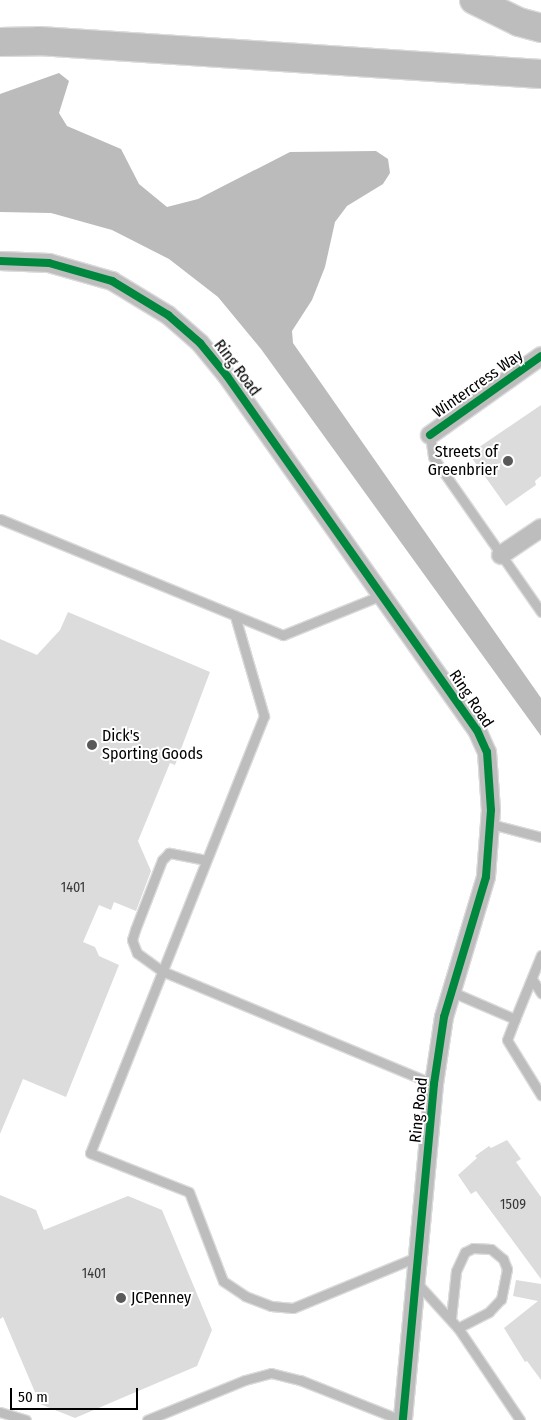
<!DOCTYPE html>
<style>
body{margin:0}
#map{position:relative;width:541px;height:1420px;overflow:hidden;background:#fff;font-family:"Fira Sans Condensed",sans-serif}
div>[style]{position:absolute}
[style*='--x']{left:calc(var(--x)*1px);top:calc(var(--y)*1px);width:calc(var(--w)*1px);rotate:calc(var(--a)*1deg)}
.water>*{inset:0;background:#bbb}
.building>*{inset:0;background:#dcdcdc}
.roads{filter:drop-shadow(1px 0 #dbdbdb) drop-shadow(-1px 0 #dbdbdb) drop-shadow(0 1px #dbdbdb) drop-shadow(0 -1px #dbdbdb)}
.lane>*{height:9px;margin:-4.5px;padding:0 4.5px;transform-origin:4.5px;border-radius:4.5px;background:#bdbdbd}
.street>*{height:18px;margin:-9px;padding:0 9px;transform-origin:9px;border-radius:9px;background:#bdbdbd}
.highway>*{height:28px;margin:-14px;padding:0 14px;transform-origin:14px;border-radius:14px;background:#bdbdbd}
.cycleway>*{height:8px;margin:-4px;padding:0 4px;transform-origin:4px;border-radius:4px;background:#00873e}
.dots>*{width:14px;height:14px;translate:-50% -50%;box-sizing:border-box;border:2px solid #fff;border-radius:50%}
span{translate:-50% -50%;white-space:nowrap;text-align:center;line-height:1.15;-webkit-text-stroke:4px #fff;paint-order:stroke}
.number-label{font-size:14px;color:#373737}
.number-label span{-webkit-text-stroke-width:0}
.street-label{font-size:16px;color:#000}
.poi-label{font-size:16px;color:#000}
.right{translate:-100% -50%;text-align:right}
.left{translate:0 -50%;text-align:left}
.scale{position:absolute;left:10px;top:1388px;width:128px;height:22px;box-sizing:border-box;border:2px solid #000;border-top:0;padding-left:6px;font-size:15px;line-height:18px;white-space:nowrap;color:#000;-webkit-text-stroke:4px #fff;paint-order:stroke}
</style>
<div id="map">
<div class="water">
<div style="clip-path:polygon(59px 73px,69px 81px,59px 113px,67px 126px,121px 149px,139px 184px,167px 207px,198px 199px,290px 152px,376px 151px,388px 159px,390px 173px,383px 184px,347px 206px,335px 222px,325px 267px,312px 300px,292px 331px,293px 343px,541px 698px,541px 736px,261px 349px,218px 297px,169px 259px,112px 230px,51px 213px,0 212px,0 94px)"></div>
</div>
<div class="building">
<div style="clip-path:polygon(541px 405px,541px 476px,535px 481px,536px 485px,506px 506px,469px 454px)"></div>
<div style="clip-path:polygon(68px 612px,210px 672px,175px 765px,170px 763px,138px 841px,151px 871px,136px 911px,114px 902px,111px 910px,99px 905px,83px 942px,95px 947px,99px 956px,119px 965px,66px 1097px,23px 1079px,0 1134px,0 639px,37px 655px,60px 630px)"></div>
<div style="clip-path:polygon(507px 1140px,521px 1159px,516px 1162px,541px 1197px,541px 1279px,476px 1191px,471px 1194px,458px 1175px,477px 1158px,475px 1156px,489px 1146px,491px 1148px)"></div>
<div style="clip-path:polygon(0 1195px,36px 1210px,44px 1230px,128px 1196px,162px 1210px,212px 1330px,197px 1366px,75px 1418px,40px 1404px,3px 1317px,0 1319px)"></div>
<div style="clip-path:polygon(516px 1280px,541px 1284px,541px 1380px,527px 1361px,525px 1362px,504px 1328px,538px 1301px,513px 1296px)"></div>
</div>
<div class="roads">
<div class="lane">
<div style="--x:430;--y:435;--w:22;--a:82"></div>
<div style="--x:433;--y:457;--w:189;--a:55.1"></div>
<div style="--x:0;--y:519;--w:306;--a:22.3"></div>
<div style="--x:283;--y:635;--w:107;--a:-22"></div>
<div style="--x:235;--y:616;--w:104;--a:73.8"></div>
<div style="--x:264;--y:716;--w:470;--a:111.7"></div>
<div style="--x:90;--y:1153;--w:106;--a:21.5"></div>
<div style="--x:189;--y:1192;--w:95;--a:69.1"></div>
<div style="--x:223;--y:1281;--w:27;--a:34"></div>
<div style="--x:245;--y:1296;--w:28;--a:21"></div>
<div style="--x:271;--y:1306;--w:22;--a:5"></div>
<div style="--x:293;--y:1308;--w:136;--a:-22.4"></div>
<div style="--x:491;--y:824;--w:52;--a:14.6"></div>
<div style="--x:206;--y:860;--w:38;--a:-169"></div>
<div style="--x:169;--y:853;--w:10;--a:135"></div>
<div style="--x:162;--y:860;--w:75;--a:111.1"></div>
<div style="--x:135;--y:930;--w:10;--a:107"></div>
<div style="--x:132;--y:940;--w:14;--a:69"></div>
<div style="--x:137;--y:953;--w:31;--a:36"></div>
<div style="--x:162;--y:971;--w:295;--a:22.6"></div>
<div style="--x:532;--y:979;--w:17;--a:57"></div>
<div style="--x:450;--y:991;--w:71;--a:23.3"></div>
<div style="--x:515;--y:1019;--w:22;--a:111"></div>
<div style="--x:507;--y:1040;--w:65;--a:58.3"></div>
<div style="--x:515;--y:1019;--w:69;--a:-67.9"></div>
<div style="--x:417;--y:1283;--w:61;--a:47.7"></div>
<div style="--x:458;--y:1328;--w:111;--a:56"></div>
<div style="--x:451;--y:1318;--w:47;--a:-83.9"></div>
<div style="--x:456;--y:1271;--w:21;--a:-65"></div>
<div style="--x:465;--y:1252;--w:9;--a:-27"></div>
<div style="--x:473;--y:1248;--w:18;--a:3"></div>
<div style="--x:491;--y:1249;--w:16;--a:40"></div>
<div style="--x:503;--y:1259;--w:11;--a:68"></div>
<div style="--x:507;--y:1269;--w:31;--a:101"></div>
<div style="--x:501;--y:1299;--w:18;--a:133"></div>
<div style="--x:489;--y:1312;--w:35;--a:153"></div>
<div style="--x:0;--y:1412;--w:27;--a:17"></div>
<div style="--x:147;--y:1420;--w:106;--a:-22.2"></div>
<div style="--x:245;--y:1380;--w:27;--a:-15"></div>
<div style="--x:271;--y:1373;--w:30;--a:14"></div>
<div style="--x:300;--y:1380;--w:109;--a:21.6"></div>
</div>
<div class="street">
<div style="--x:0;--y:261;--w:49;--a:2.3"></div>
<div style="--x:49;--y:263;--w:66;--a:15.9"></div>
<div style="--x:112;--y:281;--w:66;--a:31.3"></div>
<div style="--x:168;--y:315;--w:43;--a:41.2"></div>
<div style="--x:200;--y:343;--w:43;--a:50.7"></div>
<div style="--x:227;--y:376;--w:433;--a:54.8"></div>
<div style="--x:477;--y:730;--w:24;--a:66"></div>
<div style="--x:487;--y:752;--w:58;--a:86.1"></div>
<div style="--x:491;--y:810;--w:67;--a:94.3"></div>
<div style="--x:486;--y:877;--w:146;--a:106.7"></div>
<div style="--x:444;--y:1017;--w:68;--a:98.5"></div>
<div style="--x:434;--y:1084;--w:337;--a:95.3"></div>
<div style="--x:430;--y:435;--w:136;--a:-35.4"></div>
<div style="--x:501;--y:555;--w:48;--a:-34"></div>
</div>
<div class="highway">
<div style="--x:474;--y:0;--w:50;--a:26.1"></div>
<div style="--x:519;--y:22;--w:23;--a:15"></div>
<div style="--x:0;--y:42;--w:39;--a:-1"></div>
<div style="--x:39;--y:41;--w:503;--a:3.76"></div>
</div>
</div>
<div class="cycleway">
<div style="--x:0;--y:261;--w:49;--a:2.3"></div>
<div style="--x:49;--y:263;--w:66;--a:15.9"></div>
<div style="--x:112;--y:281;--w:66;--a:31.3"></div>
<div style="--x:168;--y:315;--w:43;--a:41.2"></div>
<div style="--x:200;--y:343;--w:43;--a:50.7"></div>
<div style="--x:227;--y:376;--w:433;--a:54.8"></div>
<div style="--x:477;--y:730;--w:24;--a:66"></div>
<div style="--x:487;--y:752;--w:58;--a:86.1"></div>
<div style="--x:491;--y:810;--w:67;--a:94.3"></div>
<div style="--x:486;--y:877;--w:146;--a:106.7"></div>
<div style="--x:444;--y:1017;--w:68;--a:98.5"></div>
<div style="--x:434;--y:1084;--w:337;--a:95.3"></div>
<div style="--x:430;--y:435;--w:136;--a:-35.4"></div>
</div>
<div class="dots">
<div style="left:508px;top:461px;background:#595959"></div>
<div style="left:92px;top:745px;background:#595959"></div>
<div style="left:121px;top:1298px;background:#595959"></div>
</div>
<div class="number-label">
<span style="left:73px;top:888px">1401</span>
<span style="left:513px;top:1205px">1509</span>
<span style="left:94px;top:1274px">1401</span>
</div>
<div class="street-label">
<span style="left:237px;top:368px;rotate:53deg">Ring Road</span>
<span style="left:478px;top:384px;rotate:-35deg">Wintercress Way</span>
<span style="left:471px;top:699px;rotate:56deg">Ring Road</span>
<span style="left:419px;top:1110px;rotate:-84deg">Ring Road</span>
</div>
<div class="poi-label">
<span class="right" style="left:498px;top:461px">Streets of<br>Greenbrier</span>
<span class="left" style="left:102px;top:745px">Dick's<br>Sporting Goods</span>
<span class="left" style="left:131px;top:1298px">JCPenney</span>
</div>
<div class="scale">50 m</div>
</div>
